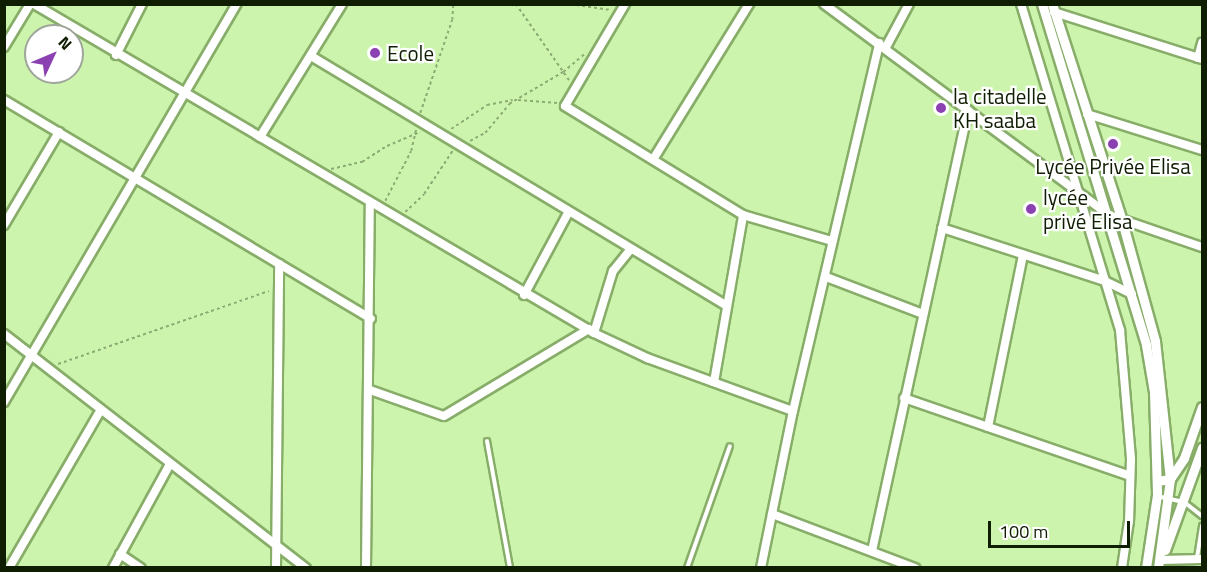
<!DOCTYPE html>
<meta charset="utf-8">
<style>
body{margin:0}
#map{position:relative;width:1207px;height:572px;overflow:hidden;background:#ccf4ad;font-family:"Titillium Web",sans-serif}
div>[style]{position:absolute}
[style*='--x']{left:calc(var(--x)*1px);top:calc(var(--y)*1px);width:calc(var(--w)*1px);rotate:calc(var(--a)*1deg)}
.path>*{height:1.5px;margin-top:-0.75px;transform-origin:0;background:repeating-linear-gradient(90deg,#8dac74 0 3px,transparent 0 6px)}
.roads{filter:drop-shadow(2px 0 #87ad69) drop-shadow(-2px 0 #87ad69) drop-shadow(0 2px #87ad69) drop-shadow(0 -2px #87ad69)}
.service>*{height:4px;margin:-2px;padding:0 2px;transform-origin:2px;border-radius:2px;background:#fff}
.minor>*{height:8px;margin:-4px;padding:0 4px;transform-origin:4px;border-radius:4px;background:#fff}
.tertiary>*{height:9px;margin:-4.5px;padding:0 4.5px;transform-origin:4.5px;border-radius:4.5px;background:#fff}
.dots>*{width:16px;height:16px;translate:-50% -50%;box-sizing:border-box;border:3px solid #fff;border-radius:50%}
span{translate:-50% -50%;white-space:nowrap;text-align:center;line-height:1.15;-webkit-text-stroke:4.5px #fff;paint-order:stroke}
.poi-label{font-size:21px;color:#0f1d03}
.left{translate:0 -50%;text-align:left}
.frame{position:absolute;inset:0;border:6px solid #0f1d03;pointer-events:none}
.north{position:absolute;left:24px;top:24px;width:60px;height:60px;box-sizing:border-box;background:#fff;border:2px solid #9fa59a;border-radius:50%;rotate:46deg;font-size:16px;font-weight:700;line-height:24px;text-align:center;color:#0f1d03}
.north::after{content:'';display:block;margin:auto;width:21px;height:27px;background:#8c41b2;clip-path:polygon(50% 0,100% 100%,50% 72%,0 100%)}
.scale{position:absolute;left:988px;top:521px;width:142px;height:27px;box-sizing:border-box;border:3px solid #0f1d03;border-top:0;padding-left:8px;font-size:18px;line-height:21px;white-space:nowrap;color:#0f1d03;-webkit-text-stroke:4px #fff;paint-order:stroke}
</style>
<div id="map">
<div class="path">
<div style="--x:516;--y:4;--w:93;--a:55.1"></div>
<div style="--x:570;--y:4;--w:41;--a:8.3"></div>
<div style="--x:518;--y:100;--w:40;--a:4.3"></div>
<div style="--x:420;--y:113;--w:98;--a:-71"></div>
<div style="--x:452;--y:20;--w:16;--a:-86"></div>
<div style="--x:451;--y:129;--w:43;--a:-33.7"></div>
<div style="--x:487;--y:105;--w:26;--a:-11"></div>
<div style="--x:470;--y:141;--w:17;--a:-28"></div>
<div style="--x:485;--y:133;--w:38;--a:-50"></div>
<div style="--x:509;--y:104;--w:63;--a:-30.7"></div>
<div style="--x:563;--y:72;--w:30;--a:-40"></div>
<div style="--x:331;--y:169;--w:32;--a:-13"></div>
<div style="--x:362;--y:162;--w:30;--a:-33"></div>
<div style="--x:387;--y:146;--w:36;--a:-23"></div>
<div style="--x:385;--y:201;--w:56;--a:-62.5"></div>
<div style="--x:411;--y:151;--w:23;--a:-77"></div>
<div style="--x:405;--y:212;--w:26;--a:-43"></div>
<div style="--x:424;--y:194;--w:53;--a:-56.6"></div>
<div style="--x:58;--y:364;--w:223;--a:-19.1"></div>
</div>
<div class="roads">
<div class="service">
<div style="--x:487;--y:441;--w:129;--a:79.7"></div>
<div style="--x:1157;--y:496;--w:28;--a:13"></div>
<div style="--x:1184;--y:502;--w:23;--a:38"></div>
<div style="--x:1197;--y:558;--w:33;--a:-81"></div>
<div style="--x:687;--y:568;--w:129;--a:-70.6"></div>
</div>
<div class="minor">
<div style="--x:34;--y:4;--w:649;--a:30.43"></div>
<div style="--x:594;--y:333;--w:59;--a:25.3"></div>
<div style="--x:647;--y:358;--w:155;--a:20"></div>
<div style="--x:625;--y:4;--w:118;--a:120.5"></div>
<div style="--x:565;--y:106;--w:209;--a:31.5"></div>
<div style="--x:743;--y:215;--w:93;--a:16.3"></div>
<div style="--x:824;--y:4;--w:355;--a:36.5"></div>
<div style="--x:1109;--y:215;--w:98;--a:19"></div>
<div style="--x:1021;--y:4;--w:341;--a:73.1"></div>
<div style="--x:1120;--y:330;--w:129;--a:85.1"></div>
<div style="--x:1131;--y:459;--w:62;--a:91.8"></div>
<div style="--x:1129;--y:521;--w:48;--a:98.5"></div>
<div style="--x:1054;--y:12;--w:155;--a:17.6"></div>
<div style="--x:4;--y:47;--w:50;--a:-58.8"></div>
<div style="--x:886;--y:47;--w:49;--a:-61.9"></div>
<div style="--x:116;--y:55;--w:57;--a:-63"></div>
<div style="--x:311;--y:56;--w:485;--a:31"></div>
<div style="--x:1198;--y:58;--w:16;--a:-75"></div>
<div style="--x:4;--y:100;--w:427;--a:30.8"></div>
<div style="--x:1087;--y:114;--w:121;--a:17.4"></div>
<div style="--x:260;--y:137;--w:156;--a:-58.3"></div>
<div style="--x:654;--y:158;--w:181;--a:-58.3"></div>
<div style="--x:4;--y:225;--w:108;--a:-59.4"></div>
<div style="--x:942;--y:228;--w:171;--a:18"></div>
<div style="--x:1105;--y:281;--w:30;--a:26"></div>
<div style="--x:826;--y:277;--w:104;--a:20.9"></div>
<div style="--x:524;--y:295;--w:93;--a:-61.8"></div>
<div style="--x:594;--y:333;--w:65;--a:-73"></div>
<div style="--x:613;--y:271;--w:27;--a:-51"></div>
<div style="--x:4;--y:334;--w:382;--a:37.8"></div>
<div style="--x:714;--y:382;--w:169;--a:-80.1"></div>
<div style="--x:370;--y:390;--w:78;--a:19.4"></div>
<div style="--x:444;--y:416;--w:169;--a:-31"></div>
<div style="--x:904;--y:398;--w:239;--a:19"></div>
<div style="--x:4;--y:402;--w:461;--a:-59.7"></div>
<div style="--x:988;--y:427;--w:176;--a:-78.5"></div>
<div style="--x:772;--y:514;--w:153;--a:20.7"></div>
<div style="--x:872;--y:551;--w:451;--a:-77.7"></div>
<div style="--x:120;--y:554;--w:25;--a:34"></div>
<div style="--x:1160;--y:560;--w:42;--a:-1.4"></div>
<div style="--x:9;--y:568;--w:181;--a:-59.9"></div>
<div style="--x:113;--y:568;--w:119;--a:-61.3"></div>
<div style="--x:276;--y:568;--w:304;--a:-89.4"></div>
<div style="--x:366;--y:568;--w:363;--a:-89.4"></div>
<div style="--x:761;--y:568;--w:160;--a:-78.5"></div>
<div style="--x:793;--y:411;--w:378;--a:-76.8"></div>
</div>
<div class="tertiary">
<div style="--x:1042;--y:4;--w:357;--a:73"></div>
<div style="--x:1146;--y:345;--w:48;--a:80.3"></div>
<div style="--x:1154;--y:392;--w:103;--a:88.3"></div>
<div style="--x:1157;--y:495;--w:74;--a:98.6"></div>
<div style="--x:1052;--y:4;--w:228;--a:72.1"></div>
<div style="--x:1122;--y:221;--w:124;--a:74.6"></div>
<div style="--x:1155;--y:341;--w:139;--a:83.8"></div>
<div style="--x:1170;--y:479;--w:90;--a:97.7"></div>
<div style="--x:1157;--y:481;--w:13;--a:-9"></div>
<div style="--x:1170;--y:479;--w:25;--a:-56"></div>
<div style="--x:1184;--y:458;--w:54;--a:-70.6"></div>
<div style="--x:1165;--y:550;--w:109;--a:-70.1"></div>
</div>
</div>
<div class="dots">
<div style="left:375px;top:53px;background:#8c41b2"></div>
<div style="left:941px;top:108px;background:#8c41b2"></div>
<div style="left:1113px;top:144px;background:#8c41b2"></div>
<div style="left:1031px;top:209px;background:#8c41b2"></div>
</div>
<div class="poi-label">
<span class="left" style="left:387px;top:53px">Ecole</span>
<span class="left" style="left:953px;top:108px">la citadelle<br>KH saaba</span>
<span style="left:1113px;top:166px">Lycée Privée Elisa</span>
<span class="left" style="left:1043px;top:209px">lycée<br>privé Elisa</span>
</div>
<div class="frame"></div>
<div class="north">N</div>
<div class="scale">100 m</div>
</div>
